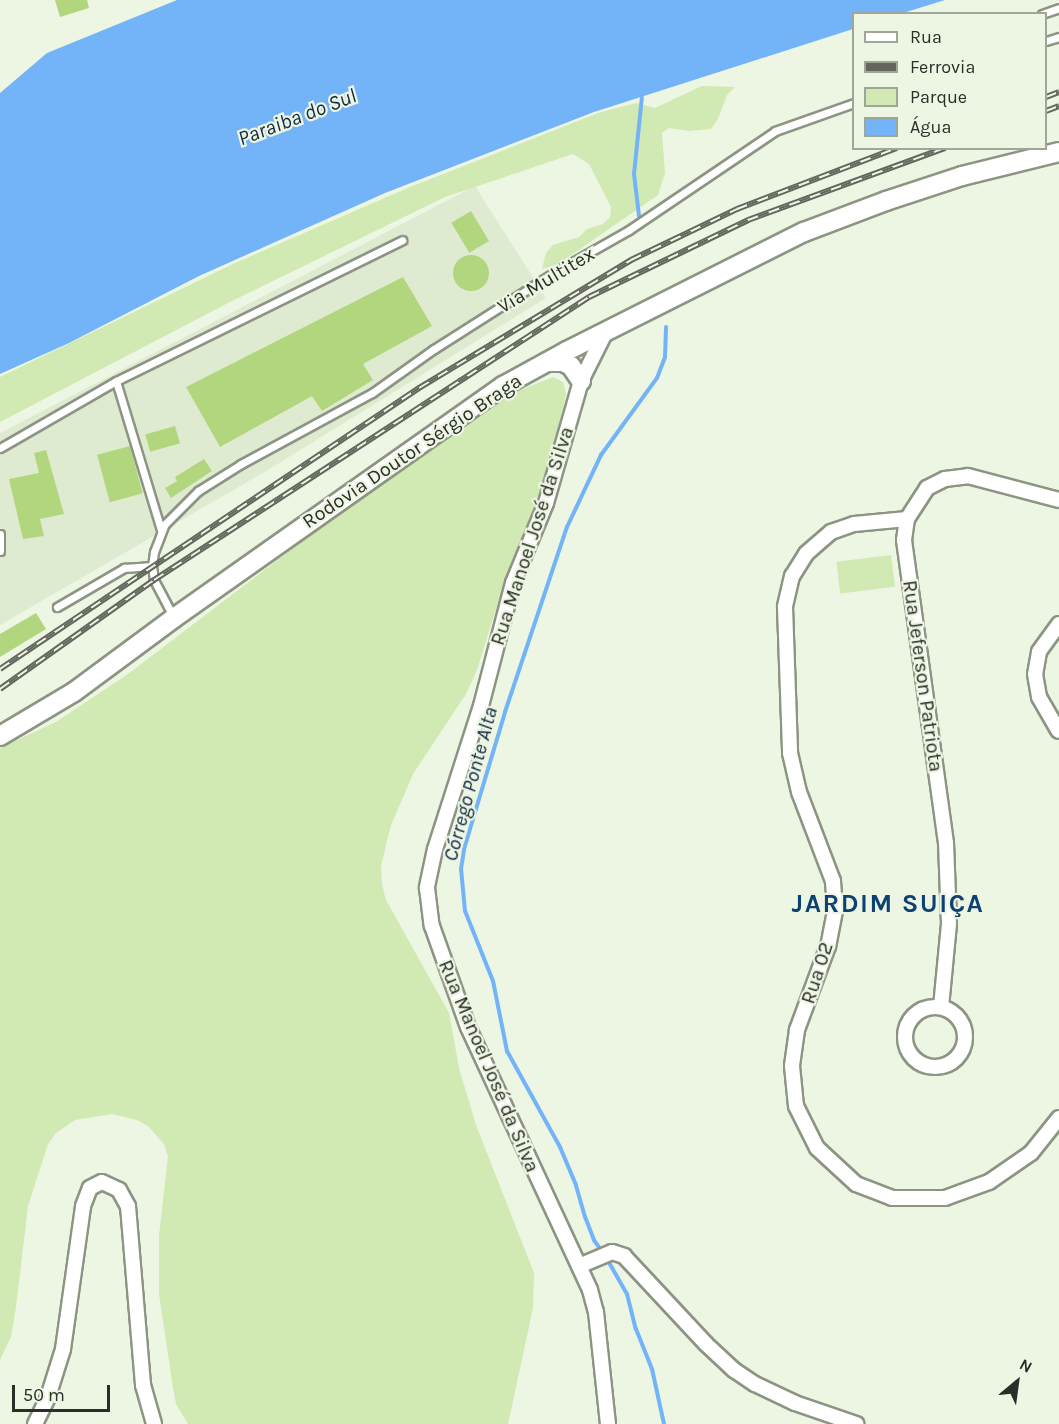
<!DOCTYPE html>
<meta charset="utf-8">
<style>
body{margin:0}
#map{position:relative;width:1059px;height:1424px;overflow:hidden;background:#edf5e3;font-family:Karla,sans-serif}
div>[style]{position:absolute}
[style*='--x']{left:calc(var(--x)*1px);top:calc(var(--y)*1px);width:calc(var(--w)*1px);rotate:calc(var(--a)*1deg)}
.built>*{inset:0;background:#dfebd1}
.green>*{inset:0;background:#d1e9b2;transform-origin:0 0}
.water>*{inset:0;background:#73b3f8}
.stream>*{height:4px;margin:-2px;padding:0 2px;transform-origin:2px;border-radius:2px;background:#73b3f8}
.building>*{inset:0;background:#b2d67e;transform-origin:0 0}
.round{border-radius:50%}
.roads{filter:drop-shadow(2px 0 #8d9484) drop-shadow(-2px 0 #8d9484) drop-shadow(0 2px #8d9484) drop-shadow(0 -2px #8d9484)}
.lane>*{height:7px;margin:-3.5px;padding:0 3.5px;transform-origin:3.5px;border-radius:3.5px;background:#fff}
.street>*{height:14px;margin:-7px;padding:0 7px;transform-origin:7px;border-radius:7px;background:#fff}
.street>.ring{margin:-7px;padding:0;box-sizing:content-box;background:none;border:14px solid #fff;border-radius:50%}
.secondary>*{height:18px;margin:-9px;padding:0 9px;transform-origin:9px;border-radius:9px;background:#fff}
.rail>*{height:6px;margin-top:-3px;transform-origin:0;background:repeating-linear-gradient(90deg,#edf5e3 0 11px,#62665c 0 22px);box-sizing:border-box;border-block:2px solid #62665c}
span{translate:-50% -50%;white-space:nowrap;text-align:center;line-height:1.15;-webkit-text-stroke:4.5px #edf5e3;paint-order:stroke}
.street-label{font-size:20px;color:#2b2e27}
.water-label{font-size:21px;color:#112b46;font-style:italic}
.district-label{font-size:26px;color:#0c4172;font-weight:700;letter-spacing:1.5px}
.legend{position:absolute;left:852px;top:12px;width:195px;height:138px;box-sizing:border-box;background:#edf5e3;border:2px solid #9fa598;margin:0;padding:8px 10px;list-style:none;font-size:18px;color:#2b2e27}
.legend li{display:flex;align-items:center;gap:12px;height:30px}
.legend b{width:30px;border:2px solid #9fa598}
.north{position:absolute;left:987px;top:1352px;width:60px;height:60px;-webkit-text-stroke:4px #edf5e3;paint-order:stroke;rotate:29deg;font-size:16px;font-weight:700;line-height:24px;text-align:center;color:#2b2e27}
.north::after{content:'';display:block;margin:auto;width:21px;height:27px;background:#2b2e27;clip-path:polygon(50% 0,100% 100%,50% 72%,0 100%)}
.scale{position:absolute;left:12px;top:1385px;width:98px;height:27px;box-sizing:border-box;border:3px solid #2b2e27;border-top:0;padding-left:8px;font-size:18px;line-height:21px;white-space:nowrap;color:#2b2e27;-webkit-text-stroke:4px #edf5e3;paint-order:stroke}
</style>
<div id="map">
<div class="built">
<div style="clip-path:polygon(475px 186px,546px 298px,268px 470px,0 625px,0 433px)"></div>
</div>
<div class="green">
<div style="clip-path:polygon(702px 86px,735px 87px,727px 95px,718px 119px,711px 129px,689px 131px,669px 128px,662px 133px,665px 173px,658px 195px,557px 265px,542px 269px,546px 253px,553px 245px,579px 237px,587px 229px,603px 224px,610px 217px,611px 207px,589px 164px,573px 154px,445px 197px,228px 303px,0 422px,0 377px,235px 263px,410px 187px,598px 113px,636px 103px,655px 108px)"></div>
<div style="clip-path:polygon(553px 377px,563px 382px,566px 394px,551px 461px,532px 520px,500px 596px,477px 670px,466px 694px,413px 774px,391px 825px,381px 866px,382px 885px,386px 900px,449px 1013px,459px 1068px,476px 1125px,534px 1273px,533px 1308px,508px 1424px,188px 1424px,176px 1404px,173px 1388px,159px 1294px,159px 1236px,168px 1156px,164px 1144px,148px 1126px,137px 1120px,112px 1114px,75px 1120px,56px 1133px,48px 1144px,28px 1206px,16px 1307px,11px 1337px,0 1360px,0 748px,56px 722px,128px 674px,376px 485px,455px 430px,513px 393px)"></div>
<div style="left:891px;top:555px;width:32px;height:55px;rotate:83deg"></div>
</div>
<div class="water">
<div style="clip-path:polygon(177px 0,945px 0,903px 13px,854px 14px,853px 29px,594px 112px,385px 193px,199px 276px,69px 343px,0 374px,0 93px,47px 53px)"></div>
</div>
<div class="stream">
<div style="--x:639;--y:216;--w:42;--a:-96.8"></div>
<div style="--x:634;--y:174;--w:77;--a:-84.1"></div>
<div style="--x:603;--y:1253;--w:16;--a:-125"></div>
<div style="--x:594;--y:1240;--w:25;--a:-111"></div>
<div style="--x:585;--y:1217;--w:33;--a:-106"></div>
<div style="--x:576;--y:1185;--w:41;--a:-112.8"></div>
<div style="--x:560;--y:1147;--w:110;--a:-118.9"></div>
<div style="--x:507;--y:1051;--w:71;--a:-101.3"></div>
<div style="--x:493;--y:981;--w:75;--a:-111.8"></div>
<div style="--x:465;--y:911;--w:42;--a:-95.4"></div>
<div style="--x:461;--y:869;--w:20;--a:-81"></div>
<div style="--x:464;--y:849;--w:143;--a:-73.3"></div>
<div style="--x:505;--y:712;--w:195;--a:-71.5"></div>
<div style="--x:567;--y:527;--w:80;--a:-64.7"></div>
<div style="--x:601;--y:455;--w:95;--a:-54"></div>
<div style="--x:657;--y:378;--w:22;--a:-69"></div>
<div style="--x:665;--y:357;--w:30;--a:-88"></div>
<div style="--x:607;--y:1259;--w:40;--a:60.3"></div>
<div style="--x:627;--y:1294;--w:36;--a:76"></div>
<div style="--x:636;--y:1329;--w:43;--a:68.2"></div>
<div style="--x:652;--y:1369;--w:56;--a:77.7"></div>
</div>
<div class="building">
<div style="clip-path:polygon(55px 0,87px 0,89px 8px,60px 17px)"></div>
<div style="left:471px;top:211px;width:35px;height:23px;rotate:59deg"></div>
<div class="round" style="left:453px;top:255px;width:36px;height:36px"></div>
<div style="clip-path:polygon(403px 277px,432px 326px,363px 364px,373px 380px,322px 411px,312px 396px,220px 447px,186px 387px)"></div>
<div style="left:175px;top:426px;width:18px;height:31px;rotate:74deg"></div>
<div style="left:130px;top:446px;width:49px;height:34px;rotate:75deg"></div>
<div style="clip-path:polygon(46px 450px,64px 514px,40px 519px,44px 536px,23px 539px,9px 479px,39px 473px,34px 453px)"></div>
<div style="clip-path:polygon(204px 459px,212px 471px,171px 498px,165px 488px,177px 481px,175px 477px)"></div>
<div style="clip-path:polygon(36px 613px,46px 629px,0 657px,0 634px)"></div>
</div>
<div class="roads">
<div class="lane">
<div style="--x:1042;--y:14;--w:18;--a:-19"></div>
<div style="--x:1046;--y:41;--w:14;--a:-17"></div>
<div style="--x:116;--y:381;--w:156;--a:73.2"></div>
<div style="--x:0;--y:448;--w:134;--a:-30"></div>
<div style="--x:116;--y:381;--w:319;--a:-26.2"></div>
<div style="--x:0;--y:534;--w:17;--a:90"></div>
<div style="--x:57;--y:607;--w:78;--a:-30.2"></div>
<div style="--x:124;--y:568;--w:28;--a:-4"></div>
<div style="--x:174;--y:618;--w:43;--a:-117.8"></div>
<div style="--x:154;--y:580;--w:14;--a:-98"></div>
<div style="--x:152;--y:566;--w:14;--a:-82"></div>
<div style="--x:154;--y:552;--w:30;--a:-69"></div>
<div style="--x:165;--y:524;--w:47;--a:-45"></div>
<div style="--x:198;--y:491;--w:51;--a:-32.1"></div>
<div style="--x:241;--y:464;--w:149;--a:-28.5"></div>
<div style="--x:372;--y:393;--w:76;--a:-35.4"></div>
<div style="--x:434;--y:349;--w:143;--a:-32.5"></div>
<div style="--x:555;--y:272;--w:85;--a:-29.6"></div>
<div style="--x:629;--y:230;--w:176;--a:-34.1"></div>
<div style="--x:775;--y:131;--w:84;--a:-19.5"></div>
</div>
<div class="street">
<div style="--x:605;--y:333;--w:54;--a:116.6"></div>
<div style="--x:581;--y:381;--w:127;--a:106"></div>
<div style="--x:546;--y:503;--w:87;--a:112.4"></div>
<div style="--x:513;--y:583;--w:127;--a:104.6"></div>
<div style="--x:481;--y:706;--w:150;--a:107.8"></div>
<div style="--x:435;--y:849;--w:40;--a:102"></div>
<div style="--x:427;--y:888;--w:38;--a:83"></div>
<div style="--x:432;--y:926;--w:107;--a:70.4"></div>
<div style="--x:468;--y:1027;--w:290;--a:65.1"></div>
<div style="--x:590;--y:1290;--w:23;--a:75"></div>
<div style="--x:596;--y:1312;--w:113;--a:83.9"></div>
<div style="--x:907;--y:519;--w:53;--a:174.6"></div>
<div style="--x:854;--y:524;--w:24;--a:161"></div>
<div style="--x:831;--y:532;--w:33;--a:139"></div>
<div style="--x:806;--y:554;--w:26;--a:122"></div>
<div style="--x:792;--y:576;--w:32;--a:103"></div>
<div style="--x:785;--y:607;--w:146;--a:88"></div>
<div style="--x:790;--y:753;--w:40;--a:77"></div>
<div style="--x:799;--y:792;--w:95;--a:69.1"></div>
<div style="--x:833;--y:881;--w:30;--a:86"></div>
<div style="--x:835;--y:911;--w:36;--a:101"></div>
<div style="--x:828;--y:946;--w:90;--a:110.3"></div>
<div style="--x:797;--y:1030;--w:36;--a:98"></div>
<div style="--x:792;--y:1066;--w:40;--a:84.3"></div>
<div style="--x:796;--y:1106;--w:47;--a:63.4"></div>
<div style="--x:817;--y:1148;--w:53;--a:42.7"></div>
<div style="--x:856;--y:1184;--w:39;--a:21"></div>
<div style="--x:892;--y:1198;--w:53;--a:0"></div>
<div style="--x:945;--y:1198;--w:47;--a:-20"></div>
<div style="--x:989;--y:1182;--w:51;--a:-34.6"></div>
<div style="--x:1031;--y:1153;--w:45;--a:-51.3"></div>
<div style="--x:1059;--y:624;--w:34;--a:126"></div>
<div style="--x:1039;--y:652;--w:22;--a:100"></div>
<div style="--x:1035;--y:674;--w:23;--a:80"></div>
<div style="--x:1039;--y:697;--w:39;--a:60"></div>
<div class="ring" style="left:905px;top:1007px;width:46px;height:46px"></div>
<div style="--x:941;--y:1007;--w:83;--a:-84.5"></div>
<div style="--x:949;--y:924;--w:81;--a:-92.1"></div>
<div style="--x:946;--y:843;--w:306;--a:-97.9"></div>
<div style="--x:904;--y:540;--w:21;--a:-82"></div>
<div style="--x:907;--y:519;--w:37;--a:-57"></div>
<div style="--x:927;--y:488;--w:20;--a:-27"></div>
<div style="--x:945;--y:479;--w:23;--a:-7"></div>
<div style="--x:968;--y:476;--w:94;--a:14.8"></div>
<div style="--x:579;--y:1266;--w:36;--a:-23"></div>
<div style="--x:612;--y:1252;--w:13;--a:18"></div>
<div style="--x:624;--y:1256;--w:120;--a:47"></div>
<div style="--x:706;--y:1344;--w:38;--a:43"></div>
<div style="--x:734;--y:1370;--w:25;--a:34"></div>
<div style="--x:755;--y:1384;--w:44;--a:25.4"></div>
<div style="--x:795;--y:1403;--w:65;--a:19"></div>
<div style="--x:35;--y:1424;--w:30;--a:-64"></div>
<div style="--x:48;--y:1397;--w:50;--a:-72.6"></div>
<div style="--x:63;--y:1349;--w:144;--a:-82"></div>
<div style="--x:83;--y:1206;--w:19;--a:-69"></div>
<div style="--x:90;--y:1188;--w:13;--a:-27"></div>
<div style="--x:102;--y:1182;--w:19;--a:25"></div>
<div style="--x:119;--y:1190;--w:18;--a:61"></div>
<div style="--x:128;--y:1206;--w:180;--a:85.2"></div>
<div style="--x:143;--y:1385;--w:41;--a:74.2"></div>
</div>
<div class="secondary">
<div style="--x:547;--y:362;--w:16;--a:0"></div>
<div style="--x:563;--y:362;--w:9;--a:27"></div>
<div style="--x:571;--y:366;--w:18;--a:56"></div>
<div style="--x:0;--y:736;--w:86;--a:-30.7"></div>
<div style="--x:74;--y:692;--w:124;--a:-36.5"></div>
<div style="--x:174;--y:618;--w:403;--a:-35.2"></div>
<div style="--x:503;--y:386;--w:73;--a:-28.7"></div>
<div style="--x:567;--y:351;--w:265;--a:-26.7"></div>
<div style="--x:804;--y:232;--w:88;--a:-20.7"></div>
<div style="--x:886;--y:201;--w:80;--a:-18.2"></div>
<div style="--x:962;--y:176;--w:100;--a:-13.9"></div>
</div>
</div>
<div class="rail">
<div style="--x:1046;--y:97;--w:14;--a:-21"></div>
<div style="--x:1046;--y:111;--w:14;--a:-21"></div>
<div style="--x:0;--y:669;--w:505;--a:-33.85"></div>
<div style="--x:419;--y:388;--w:248;--a:-31.1"></div>
<div style="--x:631;--y:260;--w:118;--a:-25.7"></div>
<div style="--x:737;--y:209;--w:171;--a:-20.9"></div>
<div style="--x:0;--y:689;--w:189;--a:-35.3"></div>
<div style="--x:154;--y:580;--w:519;--a:-33.05"></div>
<div style="--x:589;--y:297;--w:177;--a:-25.8"></div>
<div style="--x:748;--y:220;--w:210;--a:-20.1"></div>
</div>
<div class="street-label">
<span style="left:546px;top:280px;rotate:-31deg">Via Multitex</span>
<span style="left:412px;top:451px;rotate:-34deg">Rodovia Doutor Sérgio Braga</span>
<span style="left:532px;top:536px;rotate:-72deg">Rua Manoel José da Silva</span>
<span style="left:923px;top:676px;rotate:82deg">Rua Jeferson Patriota</span>
<span style="left:817px;top:973px;rotate:-72deg">Rua 02</span>
<span style="left:489px;top:1066px;rotate:67deg">Rua Manoel José da Silva</span>
</div>
<div class="water-label">
<span style="left:297px;top:117px;rotate:-21deg">Paraiba do Sul</span>
<span style="left:470px;top:784px;rotate:-75deg">Córrego Ponte Alta</span>
</div>
<div class="district-label">
<span style="left:888px;top:904px">JARDIM SUIÇA</span>
</div>
<ul class="legend">
<li><b style="height:8px;background:#fff"></b>Rua</li>
<li><b style="height:8px;background:#62665c"></b>Ferrovia</li>
<li><b style="height:16px;background:#d1e9b2"></b>Parque</li>
<li><b style="height:16px;background:#73b3f8"></b>Água</li>
</ul>
<div class="north">N</div>
<div class="scale">50 m</div>
</div>
